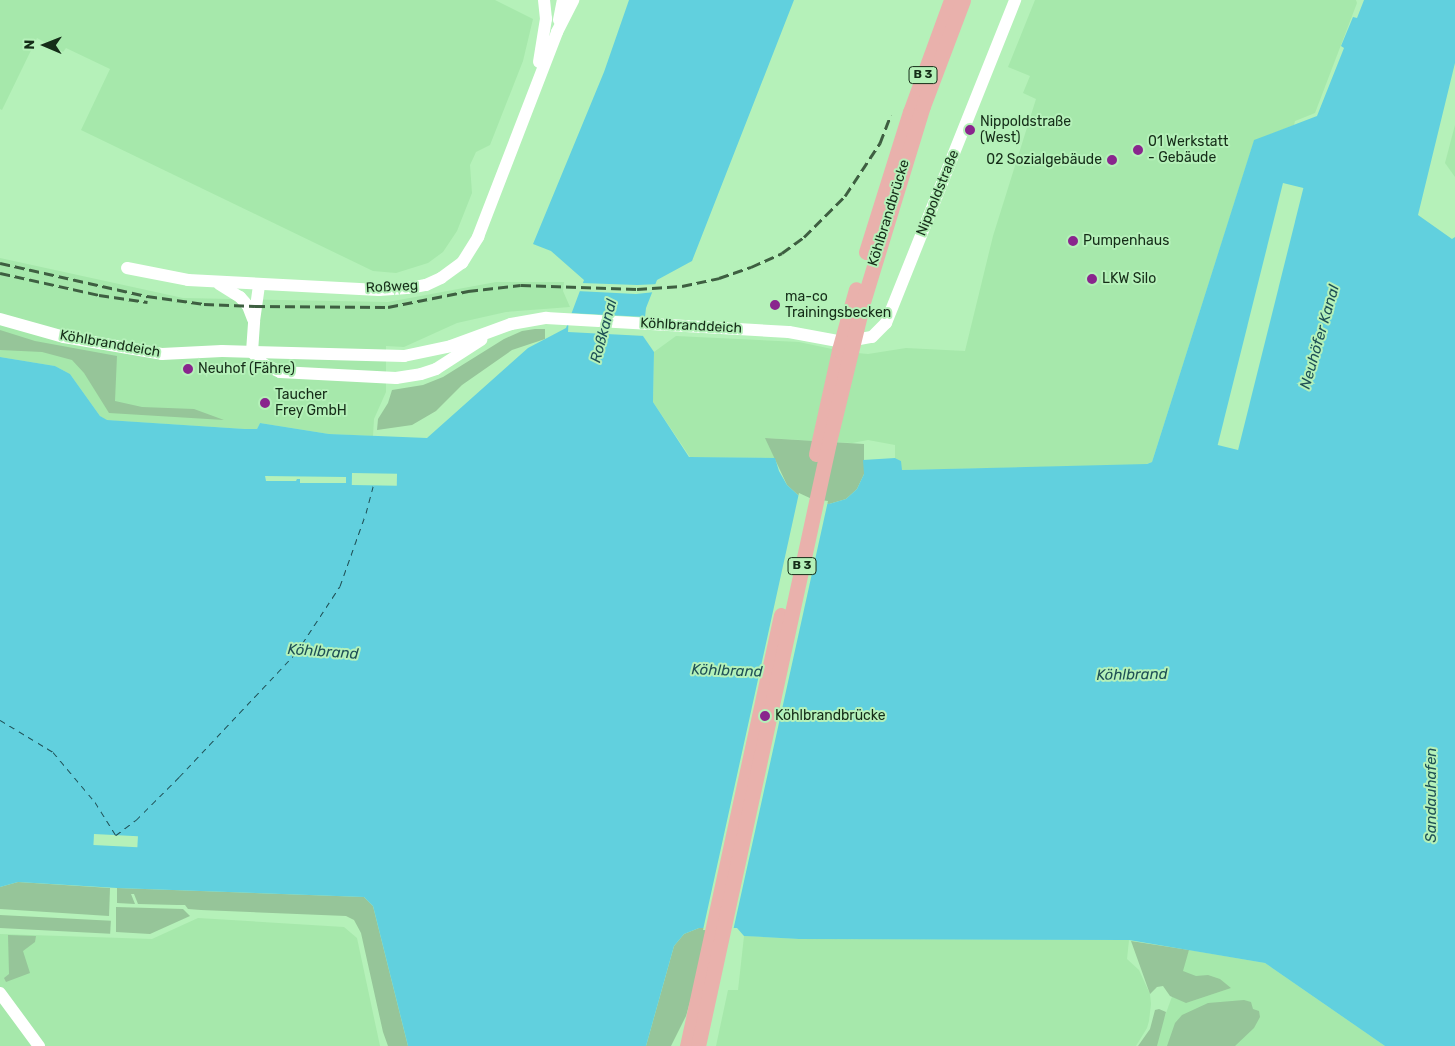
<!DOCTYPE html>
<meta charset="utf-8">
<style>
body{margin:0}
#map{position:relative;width:1455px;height:1046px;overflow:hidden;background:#b5f1b9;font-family:Rubik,sans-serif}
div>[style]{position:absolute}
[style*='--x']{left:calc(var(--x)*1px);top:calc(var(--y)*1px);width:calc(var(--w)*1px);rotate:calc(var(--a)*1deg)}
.built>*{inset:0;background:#a6e8ab}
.green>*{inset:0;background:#96c599;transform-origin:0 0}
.water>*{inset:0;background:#61d0de}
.pier>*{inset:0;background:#b5f1b9;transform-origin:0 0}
.ferry>*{height:1px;margin-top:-0.5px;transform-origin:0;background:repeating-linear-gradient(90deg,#1f5056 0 6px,transparent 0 11px)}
.minor>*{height:12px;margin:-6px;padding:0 6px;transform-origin:6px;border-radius:6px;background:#fff}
.major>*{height:15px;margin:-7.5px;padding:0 7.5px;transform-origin:7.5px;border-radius:7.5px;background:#e9b1ac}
.rail>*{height:3px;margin-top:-1.5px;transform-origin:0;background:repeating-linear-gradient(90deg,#3e5f41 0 10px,transparent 0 15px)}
.dots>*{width:14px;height:14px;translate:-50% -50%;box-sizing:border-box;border:2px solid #b5f1b9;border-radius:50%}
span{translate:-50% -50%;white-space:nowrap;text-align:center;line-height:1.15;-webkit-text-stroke:4px #b5f1b9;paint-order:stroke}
.shield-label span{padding:1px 4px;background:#b5f1b9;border:1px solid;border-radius:4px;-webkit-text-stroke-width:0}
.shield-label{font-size:12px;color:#152d18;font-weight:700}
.poi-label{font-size:14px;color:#152d18}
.left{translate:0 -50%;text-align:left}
.right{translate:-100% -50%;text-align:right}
.street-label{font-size:14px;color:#152d18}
.water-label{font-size:15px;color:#1f5056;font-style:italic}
.north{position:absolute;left:20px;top:20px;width:50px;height:50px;-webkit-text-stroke:4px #b5f1b9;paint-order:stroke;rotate:271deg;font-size:14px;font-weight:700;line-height:20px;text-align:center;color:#152d18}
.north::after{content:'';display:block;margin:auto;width:18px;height:22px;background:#152d18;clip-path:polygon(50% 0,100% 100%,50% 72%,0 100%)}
</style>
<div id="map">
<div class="built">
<div style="clip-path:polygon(0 0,495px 0,533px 19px,523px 61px,490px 145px,476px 152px,470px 165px,472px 193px,457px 231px,443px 252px,428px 263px,396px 273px,373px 271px,81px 130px,110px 69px,66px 48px,63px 52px,37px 38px,2px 110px,0 109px)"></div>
<div style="clip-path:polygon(1035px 0,1356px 0,1357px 3px,1315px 113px,1295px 121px,1294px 125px,1254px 141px,1152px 462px,1143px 465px,901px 470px,901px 461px,895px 458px,895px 445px,868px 440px,852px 443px,766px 438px,775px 458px,690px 457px,653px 402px,654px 352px,676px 336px,799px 342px,846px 352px,868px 354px,906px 348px,965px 351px,993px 236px,1036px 99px,1023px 93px,1030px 76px,1008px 67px)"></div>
<div style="clip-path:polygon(1455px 125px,1455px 177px,1445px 163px)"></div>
<div style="clip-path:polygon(0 258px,183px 298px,388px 302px,496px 282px,564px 282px,563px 291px,570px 307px,506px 312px,457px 323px,404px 347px,386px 346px,386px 392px,374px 419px,373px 436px,329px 434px,260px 423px,257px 429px,245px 429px,106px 420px,100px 416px,70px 374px,55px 366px,0 357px)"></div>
<div style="clip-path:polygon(198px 918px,344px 927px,357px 938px,380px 1046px,0 1046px,0 934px,152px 939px)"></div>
<div style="clip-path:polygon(744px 936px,799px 939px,1129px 940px,1127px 959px,1139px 970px,1150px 994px,1151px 1004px,1149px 1021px,1147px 1028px,1136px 1046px,716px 1046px,728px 990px,738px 990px)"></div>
<div style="clip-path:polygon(1189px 950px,1265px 963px,1385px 1046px,1154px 1046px)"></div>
</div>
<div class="green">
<div style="clip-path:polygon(535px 329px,545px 329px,545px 339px,512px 350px,462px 385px,436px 411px,412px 425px,377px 430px,378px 419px,388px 403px,392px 390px,423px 385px,443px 377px,504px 339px,522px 331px)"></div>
<div style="clip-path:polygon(0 330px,35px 341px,117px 356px,115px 401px,142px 407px,194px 409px,224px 420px,109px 413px,84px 373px,72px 360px,42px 352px,0 350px)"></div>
<div style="clip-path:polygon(765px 438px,864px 444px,864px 474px,857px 489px,846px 499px,829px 504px,812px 501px,798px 495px,787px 485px)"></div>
<div style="clip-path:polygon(18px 882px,110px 888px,109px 916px,0 909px,0 887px)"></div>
<div style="clip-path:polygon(117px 888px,364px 897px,373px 906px,408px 1046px,388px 1046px,383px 1032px,361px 933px,354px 920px,346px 916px,201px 910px,188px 909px,185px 905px,177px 905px,138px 904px,134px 894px,131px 894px,135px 904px,117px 903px)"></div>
<div style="clip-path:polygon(116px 907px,183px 909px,190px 916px,150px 934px,116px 932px)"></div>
<div style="left:0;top:915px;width:111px;height:13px;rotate:3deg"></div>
<div style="clip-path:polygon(699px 928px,711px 928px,686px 1016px,671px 1046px,646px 1046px,674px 946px,684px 934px)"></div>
<div style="clip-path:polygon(8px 935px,36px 936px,35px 942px,23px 951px,30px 973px,6px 982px,4px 978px,9px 974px)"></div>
<div style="clip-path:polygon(1131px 941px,1189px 950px,1183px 971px,1196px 976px,1208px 975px,1220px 979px,1231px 988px,1186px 1003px,1170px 996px,1163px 986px,1157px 987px,1150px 994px)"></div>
<div style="clip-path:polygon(1244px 1000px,1251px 1002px,1253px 1009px,1259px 1011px,1260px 1017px,1254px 1028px,1235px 1046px,1167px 1046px,1175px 1023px,1182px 1015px,1208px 1003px)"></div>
<div style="clip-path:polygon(1159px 1009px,1166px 1012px,1157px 1046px,1138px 1046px,1150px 1029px,1155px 1010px)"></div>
</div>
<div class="water">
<div style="clip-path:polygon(629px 0,794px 0,692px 261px,657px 280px,646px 308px,643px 336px,654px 352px,653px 402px,689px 457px,775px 458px,779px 471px,787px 485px,798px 495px,812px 501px,829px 504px,846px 499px,857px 489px,864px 474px,863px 460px,895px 458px,901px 461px,902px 470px,1147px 464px,1152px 462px,1254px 140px,1317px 116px,1344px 48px,1341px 46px,1353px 17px,1357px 18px,1364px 0,1455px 0,1455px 63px,1418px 215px,1452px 239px,1455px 237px,1455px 1046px,1385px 1046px,1265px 963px,1129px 940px,799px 939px,744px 936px,737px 928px,699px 928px,684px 934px,674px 946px,646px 1046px,408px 1046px,373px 906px,364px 897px,117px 888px,18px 882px,0 887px,0 357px,55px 366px,70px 374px,100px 416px,107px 420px,245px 429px,257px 429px,260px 423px,329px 434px,427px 438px,528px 348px,566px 328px,584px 280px,551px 251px,533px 244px,604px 72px)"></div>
</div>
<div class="pier">
<div style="left:1283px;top:183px;width:21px;height:270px;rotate:14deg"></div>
<div style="clip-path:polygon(581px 283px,637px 285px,659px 284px,655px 292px,636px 294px,577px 291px)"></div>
<div style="left:569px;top:313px;width:77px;height:19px;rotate:3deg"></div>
<div style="left:352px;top:473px;width:45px;height:12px;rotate:1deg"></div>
<div style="clip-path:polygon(265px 476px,346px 477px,346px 483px,300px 483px,300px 479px,297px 479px,296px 481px,266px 481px)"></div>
<div style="clip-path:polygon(799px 493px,812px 499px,828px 501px,733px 931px,703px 930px)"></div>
<div style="left:94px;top:834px;width:44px;height:11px;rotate:3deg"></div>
</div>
<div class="ferry">
<div style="--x:0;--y:720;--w:62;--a:31.1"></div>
<div style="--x:53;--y:752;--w:65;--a:50"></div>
<div style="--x:95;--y:802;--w:39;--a:58"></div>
<div style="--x:116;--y:835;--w:25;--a:-37"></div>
<div style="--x:136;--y:820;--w:61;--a:-45"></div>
<div style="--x:179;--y:777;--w:170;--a:-46.7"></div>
<div style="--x:296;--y:653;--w:80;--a:-56.7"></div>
<div style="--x:340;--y:586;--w:77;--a:-70.4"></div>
<div style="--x:366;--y:513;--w:28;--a:-75"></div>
</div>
<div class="minor">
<div style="--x:559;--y:20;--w:20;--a:-79"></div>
<div style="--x:539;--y:62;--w:44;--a:-80.8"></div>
<div style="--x:546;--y:19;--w:19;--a:-96"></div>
<div style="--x:127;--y:268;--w:62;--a:11.1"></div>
<div style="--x:188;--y:280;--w:191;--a:3"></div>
<div style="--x:379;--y:290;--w:31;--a:-4"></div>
<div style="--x:410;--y:288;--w:16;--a:-11"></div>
<div style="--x:426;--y:285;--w:17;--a:-25"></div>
<div style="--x:441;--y:278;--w:26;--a:-36"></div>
<div style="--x:462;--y:263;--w:31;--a:-58"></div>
<div style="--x:478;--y:237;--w:220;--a:-68.9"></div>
<div style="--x:557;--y:32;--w:36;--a:-63"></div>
<div style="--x:219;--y:284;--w:25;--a:32"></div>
<div style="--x:240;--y:297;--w:12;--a:48"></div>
<div style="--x:248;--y:306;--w:14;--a:69"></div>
<div style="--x:0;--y:319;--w:66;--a:15.7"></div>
<div style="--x:64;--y:337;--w:99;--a:9.8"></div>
<div style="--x:162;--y:354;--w:60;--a:-2.9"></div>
<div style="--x:222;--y:351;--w:182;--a:1.6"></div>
<div style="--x:404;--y:356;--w:48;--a:-12"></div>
<div style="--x:451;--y:346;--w:64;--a:-20.1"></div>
<div style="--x:511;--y:324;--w:36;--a:-10"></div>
<div style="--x:546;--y:318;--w:243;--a:3.3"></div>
<div style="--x:789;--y:332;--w:55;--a:10.5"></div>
<div style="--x:843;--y:342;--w:29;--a:-10"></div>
<div style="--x:872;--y:337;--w:20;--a:-45"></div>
<div style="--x:886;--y:323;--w:348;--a:-68.2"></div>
<div style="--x:252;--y:352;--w:16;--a:47"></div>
<div style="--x:263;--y:364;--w:19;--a:25"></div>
<div style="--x:280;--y:372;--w:116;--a:3"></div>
<div style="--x:396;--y:378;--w:25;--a:-9"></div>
<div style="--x:421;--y:374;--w:16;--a:-18"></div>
<div style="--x:436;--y:369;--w:54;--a:-32.8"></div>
<div style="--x:252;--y:352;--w:31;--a:-86"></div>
<div style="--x:254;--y:321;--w:37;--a:-82"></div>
<div style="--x:0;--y:993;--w:66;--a:53.7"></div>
</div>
<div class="major">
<div style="--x:866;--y:252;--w:147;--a:-72.6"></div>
<div style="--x:910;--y:112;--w:119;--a:-69.9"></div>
<div style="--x:816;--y:454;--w:107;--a:-77.5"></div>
<div style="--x:839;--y:350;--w:63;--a:-74.4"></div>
<div style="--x:687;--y:1046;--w:441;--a:-77.7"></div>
<div style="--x:698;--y:1046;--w:618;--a:-77.76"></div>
<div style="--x:829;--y:442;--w:144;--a:-76.3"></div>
<div style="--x:863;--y:302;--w:205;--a:-73"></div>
<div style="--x:923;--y:106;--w:113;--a:-69.3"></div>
</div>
<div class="rail">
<div style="--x:0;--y:263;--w:151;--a:12.7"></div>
<div style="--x:147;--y:296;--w:58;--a:8"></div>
<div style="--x:204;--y:304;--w:51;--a:2.2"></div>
<div style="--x:255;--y:306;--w:133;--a:0.4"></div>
<div style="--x:388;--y:307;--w:82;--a:-11.3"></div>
<div style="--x:468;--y:291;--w:53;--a:-6.5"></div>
<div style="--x:521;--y:285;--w:116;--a:2"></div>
<div style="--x:637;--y:289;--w:45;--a:-3.8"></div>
<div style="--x:682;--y:286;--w:38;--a:-12"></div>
<div style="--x:719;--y:278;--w:34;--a:-19"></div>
<div style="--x:751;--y:267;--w:34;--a:-24"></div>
<div style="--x:782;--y:253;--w:27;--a:-36"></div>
<div style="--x:804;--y:237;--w:58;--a:-45"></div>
<div style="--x:845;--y:196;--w:64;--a:-56.6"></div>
<div style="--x:880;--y:143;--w:30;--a:-69"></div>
<div style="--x:0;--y:273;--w:101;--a:12.5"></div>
<div style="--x:99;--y:295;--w:49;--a:8.3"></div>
</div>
<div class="dots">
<div style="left:970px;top:130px;background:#89258d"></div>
<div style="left:1138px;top:150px;background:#89258d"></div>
<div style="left:1112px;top:160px;background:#89258d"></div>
<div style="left:1073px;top:241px;background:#89258d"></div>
<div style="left:1092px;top:279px;background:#89258d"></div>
<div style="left:775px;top:305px;background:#89258d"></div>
<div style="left:188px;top:369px;background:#89258d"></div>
<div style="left:265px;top:403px;background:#89258d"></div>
<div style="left:765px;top:716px;background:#89258d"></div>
</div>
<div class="shield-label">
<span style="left:923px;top:75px">B 3</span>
<span style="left:802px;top:566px">B 3</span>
</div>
<div class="poi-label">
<span class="left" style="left:980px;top:130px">Nippoldstraße<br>(West)</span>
<span class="left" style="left:1148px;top:150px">01 Werkstatt<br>- Gebäude</span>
<span class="right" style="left:1102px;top:160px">02 Sozialgebäude</span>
<span class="left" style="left:1083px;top:241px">Pumpenhaus</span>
<span class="left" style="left:1102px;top:279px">LKW Silo</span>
<span class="left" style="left:785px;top:305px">ma-co<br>Trainingsbecken</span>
<span class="left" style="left:198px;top:369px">Neuhof (Fähre)</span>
<span class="left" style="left:275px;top:403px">Taucher<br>Frey GmbH</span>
<span class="left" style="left:775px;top:716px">Köhlbrandbrücke</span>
</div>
<div class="street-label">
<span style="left:938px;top:193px;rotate:-68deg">Nippoldstraße</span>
<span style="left:889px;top:213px;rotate:-73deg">Köhlbrandbrücke</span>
<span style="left:392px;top:287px;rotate:-3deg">Roßweg</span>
<span style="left:691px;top:326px;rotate:3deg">Köhlbranddeich</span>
<span style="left:110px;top:344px;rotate:10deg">Köhlbranddeich</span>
</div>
<div class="water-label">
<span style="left:604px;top:331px;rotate:-75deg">Roßkanal</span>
<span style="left:1320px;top:337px;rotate:-74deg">Neuhöfer Kanal</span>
<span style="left:323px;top:652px;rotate:4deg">Köhlbrand</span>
<span style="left:727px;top:671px;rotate:2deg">Köhlbrand</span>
<span style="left:1132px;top:675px;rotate:-1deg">Köhlbrand</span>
<span style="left:1432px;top:795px;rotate:-90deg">Sandauhafen</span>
</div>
<div class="north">N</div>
</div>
